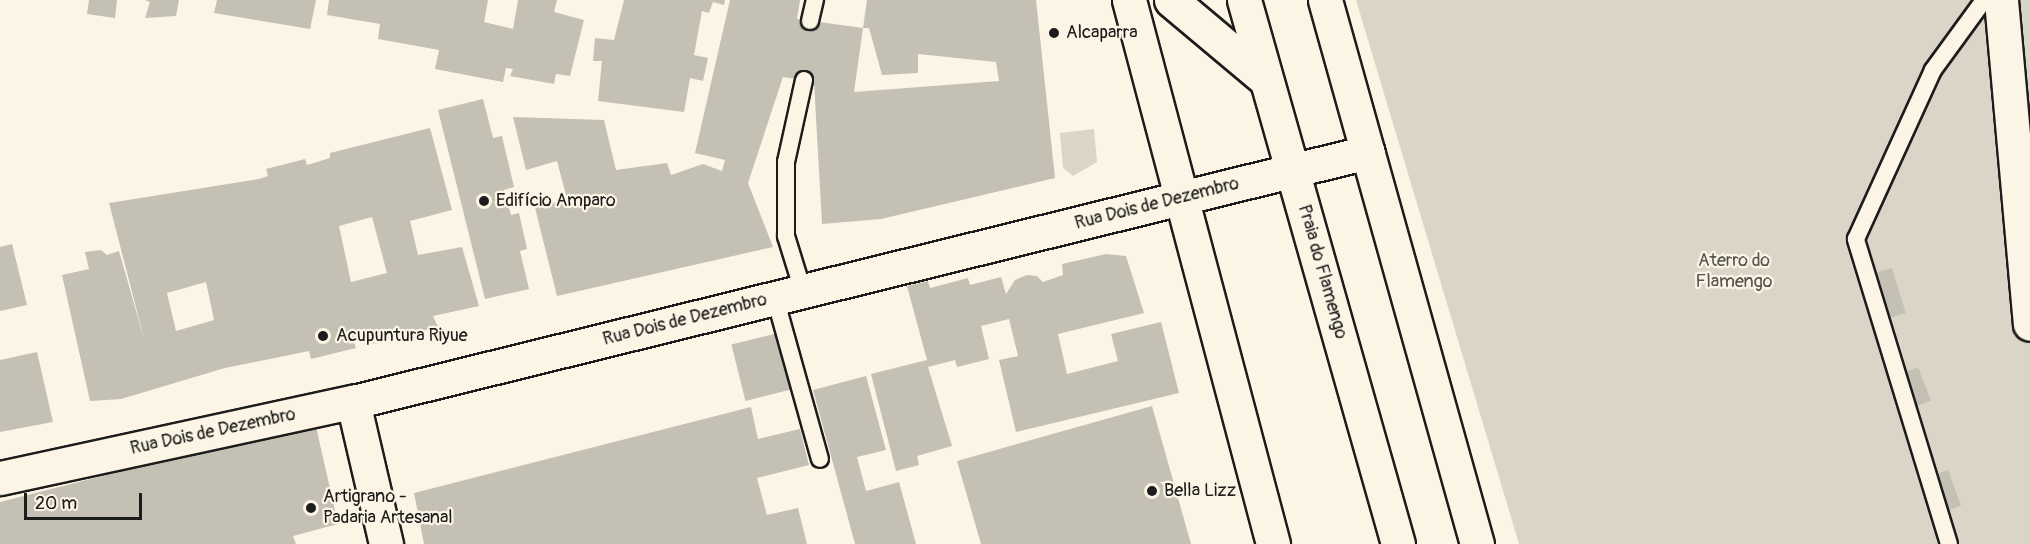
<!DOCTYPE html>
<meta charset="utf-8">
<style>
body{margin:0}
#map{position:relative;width:2030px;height:544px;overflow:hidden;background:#fcf5e5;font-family:Pangolin,sans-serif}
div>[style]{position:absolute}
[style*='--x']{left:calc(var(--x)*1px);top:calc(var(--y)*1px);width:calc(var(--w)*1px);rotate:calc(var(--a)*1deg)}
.green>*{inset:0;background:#dbd5c8}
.building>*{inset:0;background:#c4c0b3;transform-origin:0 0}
.roads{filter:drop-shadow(2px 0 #1c1c1c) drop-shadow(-2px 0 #1c1c1c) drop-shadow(0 2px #1c1c1c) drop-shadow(0 -2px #1c1c1c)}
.service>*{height:16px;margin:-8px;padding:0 8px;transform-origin:8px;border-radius:8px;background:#fcf5e5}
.minor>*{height:33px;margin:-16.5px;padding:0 16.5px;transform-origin:16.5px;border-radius:16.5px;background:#fcf5e5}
.primary>*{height:33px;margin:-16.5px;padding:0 16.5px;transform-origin:16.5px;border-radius:16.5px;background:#fcf5e5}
.trunk>*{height:33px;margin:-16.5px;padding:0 16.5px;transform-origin:16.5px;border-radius:16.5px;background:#fcf5e5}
.dots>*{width:16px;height:16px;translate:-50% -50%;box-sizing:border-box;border:3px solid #fcf5e5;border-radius:50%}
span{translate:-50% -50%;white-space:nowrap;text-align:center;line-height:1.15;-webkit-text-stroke:4.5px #fcf5e5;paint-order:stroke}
.poi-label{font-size:18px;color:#1c1c1c}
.left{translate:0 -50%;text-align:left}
.street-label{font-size:18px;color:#1c1c1c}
.park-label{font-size:18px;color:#555450}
.scale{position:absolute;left:24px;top:493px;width:118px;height:27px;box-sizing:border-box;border:3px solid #1c1c1c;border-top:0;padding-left:8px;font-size:18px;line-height:21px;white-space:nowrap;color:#1c1c1c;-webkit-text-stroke:4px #fcf5e5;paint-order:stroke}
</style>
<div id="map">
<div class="green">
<div style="clip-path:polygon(1356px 0,2030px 0,2030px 544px,1519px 544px)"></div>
<div style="clip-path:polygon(1094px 129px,1097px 162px,1073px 176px,1063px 168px,1060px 133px)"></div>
</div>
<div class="building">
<div style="clip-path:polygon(89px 0,117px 0,115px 18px,87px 14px)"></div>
<div style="clip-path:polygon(145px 0,179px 0,176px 16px,145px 18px,150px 2px)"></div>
<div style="clip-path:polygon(217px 0,316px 0,310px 29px,214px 13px)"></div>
<div style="clip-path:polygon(329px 0,488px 0,484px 22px,513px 29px,518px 0,557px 0,554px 12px,584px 20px,570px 76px,556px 74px,554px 84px,510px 76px,513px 69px,506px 68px,503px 82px,435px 69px,439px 50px,378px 39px,380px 24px,327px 15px)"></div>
<div style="clip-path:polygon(624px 0,725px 0,724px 5px,713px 2px,709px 13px,702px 11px,694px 55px,708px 58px,703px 81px,690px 78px,684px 112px,598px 101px,602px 61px,593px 61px,595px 38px,614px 40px)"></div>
<div style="clip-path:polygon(730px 0,800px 0,797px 19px,863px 28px,854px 92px,999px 81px,996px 62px,918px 54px,918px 73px,882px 75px,869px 28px,863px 28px,867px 0,1036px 0,1055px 178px,881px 219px,822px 224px,814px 82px,783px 77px,748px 183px,773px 247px,557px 296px,535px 208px,567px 199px,557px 161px,526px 170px,513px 117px,604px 120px,616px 170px,667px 163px,671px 175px,703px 164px,722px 171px,725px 160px,695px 153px)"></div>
<div style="clip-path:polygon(483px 99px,493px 138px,502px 136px,514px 187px,504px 190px,511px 215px,519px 213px,527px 249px,520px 251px,529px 289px,485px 299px,438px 110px)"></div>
<div style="clip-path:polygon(evenodd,430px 128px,452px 210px,410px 221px,418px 255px,462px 247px,479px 306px,433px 316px,438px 327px,401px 337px,373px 344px,370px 338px,354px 342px,356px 348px,311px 359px,309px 351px,225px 368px,121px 399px,90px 401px,62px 275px,89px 269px,85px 252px,101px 250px,107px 255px,119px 251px,145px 342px,109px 203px,259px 179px,268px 176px,266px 169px,305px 159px,307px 165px,330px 158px,330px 153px,430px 128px,372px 217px,387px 273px,351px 282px,339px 226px,372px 217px,430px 128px,206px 282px,214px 320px,176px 331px,167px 293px,206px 282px)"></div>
<div style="clip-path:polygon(12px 244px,27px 305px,0 311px,0 247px)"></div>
<div style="clip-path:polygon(1106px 254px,1126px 256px,1144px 313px,1058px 334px,1067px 374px,1118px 361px,1111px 334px,1161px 322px,1179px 393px,1016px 432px,999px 360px,1018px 356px,1009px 319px,981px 326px,989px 359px,957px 367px,955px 360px,928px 367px,952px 446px,917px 456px,919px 465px,896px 471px,871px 374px,927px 360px,907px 286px,928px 281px,930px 288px,968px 278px,970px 285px,1001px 277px,1006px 294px,1015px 280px,1027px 275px,1037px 276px,1043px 282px,1063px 275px,1062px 264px)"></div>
<div style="left:1892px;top:268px;width:47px;height:19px;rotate:73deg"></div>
<div style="left:778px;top:333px;width:58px;height:48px;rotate:76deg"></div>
<div style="clip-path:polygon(37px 352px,53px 422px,0 432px,0 360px)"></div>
<div style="left:1918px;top:367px;width:36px;height:18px;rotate:69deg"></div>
<div style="clip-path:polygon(866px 376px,886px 450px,857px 457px,866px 491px,899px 482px,916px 544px,855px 544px,813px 390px)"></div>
<div style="clip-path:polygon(1152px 406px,1191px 544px,981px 544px,957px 461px)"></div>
<div style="clip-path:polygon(751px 407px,758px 439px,800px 429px,809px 465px,757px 478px,767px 515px,798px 508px,807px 544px,424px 544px,414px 493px)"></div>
<div style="clip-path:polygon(315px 422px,338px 524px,293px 536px,296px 544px,0 544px,0 502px)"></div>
<div style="left:1948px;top:470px;width:38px;height:17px;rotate:70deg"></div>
</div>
<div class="roads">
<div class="service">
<div style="--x:810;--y:21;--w:22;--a:-77"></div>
<div style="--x:803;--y:291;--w:58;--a:-107.2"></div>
<div style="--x:786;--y:236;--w:74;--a:-90"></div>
<div style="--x:786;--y:162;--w:84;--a:-77.6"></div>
<div style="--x:775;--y:298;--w:167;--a:74.4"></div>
<div style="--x:1949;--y:544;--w:319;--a:-107"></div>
<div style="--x:1856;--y:239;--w:186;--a:-65.5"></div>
<div style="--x:1933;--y:70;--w:87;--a:-53.9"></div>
</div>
<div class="minor">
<div style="--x:1129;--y:0;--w:563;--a:75.17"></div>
<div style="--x:353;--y:402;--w:146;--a:76.9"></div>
<div style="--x:0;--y:478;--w:361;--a:-12.2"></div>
<div style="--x:353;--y:402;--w:1045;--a:-13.84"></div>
</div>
<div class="primary">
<div style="--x:1171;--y:0;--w:123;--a:40"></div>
<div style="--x:1244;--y:0;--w:565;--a:74.19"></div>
<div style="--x:1325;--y:0;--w:565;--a:74.39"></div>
</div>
<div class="trunk">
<div style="--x:2001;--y:0;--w:325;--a:84.9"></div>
</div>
</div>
<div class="dots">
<div style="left:1054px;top:33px;background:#1c1c1c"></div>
<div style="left:484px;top:201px;background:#1c1c1c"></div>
<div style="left:323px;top:336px;background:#1c1c1c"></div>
<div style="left:1152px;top:491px;background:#1c1c1c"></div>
<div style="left:311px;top:508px;background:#1c1c1c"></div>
</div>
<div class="poi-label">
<span class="left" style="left:1066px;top:33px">Alcaparra</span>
<span class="left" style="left:496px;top:201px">Edifício Amparo</span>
<span class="left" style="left:336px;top:336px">Acupuntura Riyue</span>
<span class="left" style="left:1164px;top:491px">Bella Lizz</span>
<span class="left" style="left:323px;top:508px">Artigrano -<br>Padaria Artesanal</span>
</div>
<div class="street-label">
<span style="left:1157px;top:204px;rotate:-14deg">Rua Dois de Dezembro</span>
<span style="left:1322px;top:272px;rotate:74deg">Praia do Flamengo</span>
<span style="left:685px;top:320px;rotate:-14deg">Rua Dois de Dezembro</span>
<span style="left:213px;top:432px;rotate:-12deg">Rua Dois de Dezembro</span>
</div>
<div class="park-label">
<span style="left:1734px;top:272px">Aterro do<br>Flamengo</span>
</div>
<div class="scale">20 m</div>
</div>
